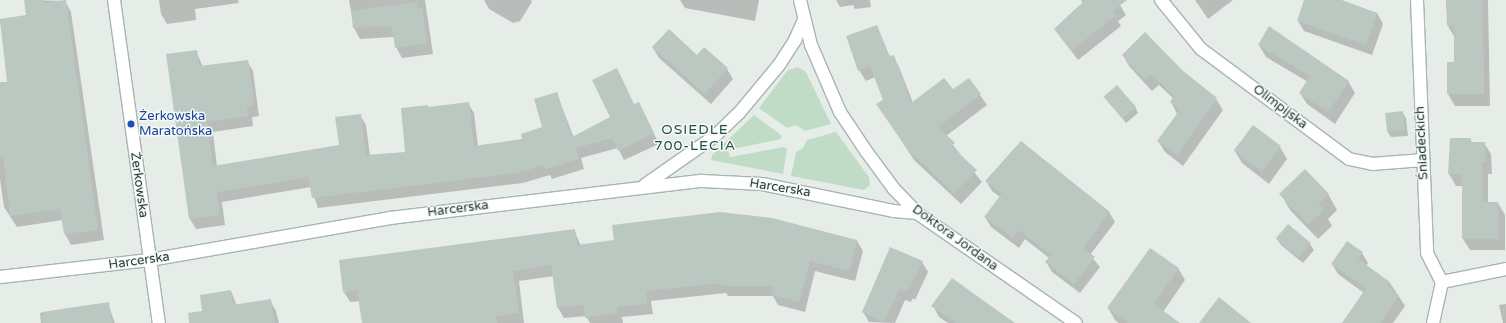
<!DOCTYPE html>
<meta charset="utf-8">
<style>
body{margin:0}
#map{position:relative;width:1506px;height:323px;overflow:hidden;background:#e6ede9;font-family:"Varela Round",sans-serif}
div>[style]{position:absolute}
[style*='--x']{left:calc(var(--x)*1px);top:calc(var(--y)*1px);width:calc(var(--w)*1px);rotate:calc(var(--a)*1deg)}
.green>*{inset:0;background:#c1dcc6}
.shadow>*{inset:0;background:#0003}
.building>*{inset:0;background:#bbc8c2;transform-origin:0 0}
.roads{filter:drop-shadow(1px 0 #a9b5af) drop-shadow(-1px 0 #a9b5af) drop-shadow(0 1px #a9b5af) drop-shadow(0 -1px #a9b5af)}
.minor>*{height:12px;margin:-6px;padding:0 6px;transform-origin:6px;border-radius:6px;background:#fff}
.tertiary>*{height:12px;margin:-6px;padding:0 6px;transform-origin:6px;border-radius:6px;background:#fff}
.dots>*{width:11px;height:11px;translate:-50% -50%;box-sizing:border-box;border:2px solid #f6faf8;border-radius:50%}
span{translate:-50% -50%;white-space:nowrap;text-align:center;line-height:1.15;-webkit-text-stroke:3px #f6faf8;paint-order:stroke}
.street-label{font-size:13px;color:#263e35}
.transit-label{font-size:13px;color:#164399}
.left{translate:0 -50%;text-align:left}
.neighbourhood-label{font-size:14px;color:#234f40;letter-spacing:1px}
</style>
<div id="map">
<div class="green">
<div style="clip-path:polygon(798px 67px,806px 72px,831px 124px,805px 131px,796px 125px,787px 128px,759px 108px,788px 70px)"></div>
<div style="clip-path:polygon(754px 115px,781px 135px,781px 139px,728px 150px,730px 157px,784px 147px,787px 149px,783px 174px,711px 160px,712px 155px)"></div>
<div style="clip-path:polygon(836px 132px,869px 177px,870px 185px,864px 190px,791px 176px,796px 152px,803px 148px,807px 140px)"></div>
</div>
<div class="shadow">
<div style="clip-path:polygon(25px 0,65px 1px,71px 12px,104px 240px,71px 245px,65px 234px,63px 220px,17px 227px,4px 207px,0 179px,0 83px,8px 82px,0 20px,27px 16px)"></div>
<div style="clip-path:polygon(159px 0,238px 0,239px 3px,195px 9px,196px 20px,167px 24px,161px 14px)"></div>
<div style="clip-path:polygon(349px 0,425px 0,433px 54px,402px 58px,396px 47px,394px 37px,360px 39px,354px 28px)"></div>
<div style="clip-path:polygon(484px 0,531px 0,532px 2px,520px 21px,513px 23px,489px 9px)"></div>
<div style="clip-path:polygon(680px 0,759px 0,755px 21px,685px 8px)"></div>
<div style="clip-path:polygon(836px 0,870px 0,871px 7px,855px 9px,853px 5px,840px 7px)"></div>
<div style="clip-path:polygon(1081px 0,1117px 0,1126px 15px,1118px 21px,1121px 26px,1078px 60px,1055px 29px,1083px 4px)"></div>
<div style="clip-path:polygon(1195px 0,1233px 0,1208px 19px)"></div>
<div style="clip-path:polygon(1305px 0,1338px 0,1377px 13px,1383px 24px,1372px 55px,1304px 31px,1298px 21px)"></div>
<div style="clip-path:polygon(1446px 0,1488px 0,1490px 106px,1455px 106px,1448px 94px,1448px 63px,1455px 63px,1455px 38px,1448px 26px)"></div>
<div style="clip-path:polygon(877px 26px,890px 57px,893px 56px,899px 67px,913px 103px,953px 90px,969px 79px,987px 105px,946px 136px,982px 182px,961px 204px,914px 160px,878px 104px,884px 100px,875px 77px,866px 81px,859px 70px)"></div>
<div style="clip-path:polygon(1259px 45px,1348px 81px,1355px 93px,1335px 124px,1307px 104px,1300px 93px,1308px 82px,1266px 57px)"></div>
<div style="clip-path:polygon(653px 48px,697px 56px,727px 69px,733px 79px,711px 104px,659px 58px)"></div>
<div style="clip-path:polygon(196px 51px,203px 67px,247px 61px,253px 71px,259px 116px,252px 117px,253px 126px,213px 132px,217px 167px,340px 146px,360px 115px,366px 125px,370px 156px,406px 153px,428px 106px,429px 108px,468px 103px,474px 113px,478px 146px,524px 140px,544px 128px,557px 94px,574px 138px,639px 103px,659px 144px,624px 160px,618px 148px,581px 158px,584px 169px,552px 179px,550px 175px,523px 183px,318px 208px,311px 187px,222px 202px,225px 225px,196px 229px,190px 219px,167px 55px)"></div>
<div style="clip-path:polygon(1123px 55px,1181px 71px,1216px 99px,1223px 110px,1183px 166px,1165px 152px,1158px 141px,1177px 114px,1171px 102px,1174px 99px,1159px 85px,1152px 91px,1129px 66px)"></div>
<div style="clip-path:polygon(1106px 97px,1135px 107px,1138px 113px,1126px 123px)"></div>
<div style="clip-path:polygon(1402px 112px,1406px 118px,1408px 136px,1391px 137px,1387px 131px)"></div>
<div style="clip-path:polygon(1253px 127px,1280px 147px,1287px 159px,1269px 184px,1242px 163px,1235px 151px)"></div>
<div style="clip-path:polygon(1451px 139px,1470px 139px,1473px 143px,1484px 143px,1491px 154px,1492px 174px,1488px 174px,1488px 203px,1498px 203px,1505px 215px,1505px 250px,1470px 250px,1463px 239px,1463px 186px,1456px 186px,1449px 174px)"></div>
<div style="clip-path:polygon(986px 181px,1109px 212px,1115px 222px,1090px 255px,1100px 267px,1080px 293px,1052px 272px,1046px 262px,1049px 258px,1025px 239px,1019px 248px,991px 227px,985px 217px,1000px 197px,992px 191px)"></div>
<div style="clip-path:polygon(1281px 194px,1328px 194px,1337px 210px,1328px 219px,1332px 226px,1318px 239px,1290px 210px)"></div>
<div style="clip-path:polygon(574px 230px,581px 246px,857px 241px,863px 251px,855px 281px,815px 271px,805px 312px,778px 305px,773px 296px,728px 296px,726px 293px,651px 301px,653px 314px,622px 317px,623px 323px,590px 323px,586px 316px,564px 318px,558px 308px,554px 276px,519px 281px,524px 323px,363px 323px,360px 301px,350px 302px,344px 292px)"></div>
<div style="clip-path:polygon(1277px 239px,1310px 244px,1314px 250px,1303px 263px,1281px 245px)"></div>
<div style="clip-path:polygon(1347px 243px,1362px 253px,1368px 263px,1366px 266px,1390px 283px,1405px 306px,1393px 323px,1343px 323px,1364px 293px,1338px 274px,1332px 264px)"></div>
<div style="clip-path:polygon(922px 262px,928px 272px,915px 300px,913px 298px,911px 302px,905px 300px,895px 323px,869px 322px,863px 312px)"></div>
<div style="clip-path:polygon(1178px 268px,1185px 280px,1163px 312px,1178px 323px,1119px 323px,1115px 320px,1108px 308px)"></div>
<div style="clip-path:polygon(231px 291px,237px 306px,270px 300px,276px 311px,279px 323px,205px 323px)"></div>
<div style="clip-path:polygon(108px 304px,115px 323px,41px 323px,40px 313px)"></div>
<div style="clip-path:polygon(1506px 304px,1506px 323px,1503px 323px,1499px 305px)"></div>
<div style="clip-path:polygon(933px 306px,1015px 323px,948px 323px,939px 317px)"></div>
</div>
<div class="building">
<div style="clip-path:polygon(24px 0,44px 0,44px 3px,66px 0,98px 230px,64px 234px,60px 209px,10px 216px,3px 157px,0 157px,0 82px,7px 82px,0 19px,26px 15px)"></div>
<div style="clip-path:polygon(1085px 0,1127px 0,1113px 11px,1116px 15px,1071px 51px,1054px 29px)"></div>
<div style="clip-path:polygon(1304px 0,1342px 0,1377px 13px,1366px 45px,1297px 21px)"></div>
<div style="clip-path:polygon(1446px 0,1483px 0,1484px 94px,1447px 94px,1447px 62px,1454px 62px,1454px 26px,1447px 26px)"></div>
<div style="clip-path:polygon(417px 2px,417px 8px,422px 8px,427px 43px,395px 48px,392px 26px,353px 28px,351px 11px)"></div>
<div style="clip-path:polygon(877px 25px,889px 56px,894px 55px,911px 103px,944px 78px,953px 89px,969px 78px,981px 94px,938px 127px,955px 143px,951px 146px,977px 170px,954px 193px,907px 149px,876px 104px,883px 100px,870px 66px,858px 71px,846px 36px)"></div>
<div style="clip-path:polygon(1269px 26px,1349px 81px,1328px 112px,1299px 93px,1310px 76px,1258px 45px)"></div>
<div style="clip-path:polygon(669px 29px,697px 55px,704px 47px,728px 68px,705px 94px,652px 47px)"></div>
<div style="clip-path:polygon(1145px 32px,1182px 70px,1217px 98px,1177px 155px,1157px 141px,1180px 110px,1170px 102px,1174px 96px,1152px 74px,1145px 80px,1122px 55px)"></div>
<div style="clip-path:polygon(197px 50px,199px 66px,248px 60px,253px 93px,254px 106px,247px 107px,248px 116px,207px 122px,213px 166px,339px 145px,335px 117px,361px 114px,366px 155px,405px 152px,401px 108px,428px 105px,428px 107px,469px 102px,474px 146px,522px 139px,521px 134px,542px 127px,534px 99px,557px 92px,572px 137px,610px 117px,592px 80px,617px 68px,634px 104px,639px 102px,654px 133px,618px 151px,612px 138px,576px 148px,579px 159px,546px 169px,544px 165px,517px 173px,312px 198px,308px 177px,217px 192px,220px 215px,189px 219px,166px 54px)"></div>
<div style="left:1117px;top:85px;width:29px;height:18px;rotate:49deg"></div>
<div style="left:1403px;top:111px;width:19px;height:18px;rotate:84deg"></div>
<div style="left:1253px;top:125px;width:35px;height:32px;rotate:37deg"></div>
<div style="clip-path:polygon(1450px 138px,1471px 138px,1471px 142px,1485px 142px,1486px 162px,1482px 162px,1482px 202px,1498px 202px,1499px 239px,1462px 239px,1462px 174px,1448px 174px)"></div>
<div style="clip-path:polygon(1021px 141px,1110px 212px,1083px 248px,1095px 257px,1074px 284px,1045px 262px,1051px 255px,1019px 230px,1013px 238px,984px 217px,1002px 193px,985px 181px)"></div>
<div style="clip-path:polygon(1305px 169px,1329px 194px,1318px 204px,1324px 210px,1308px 224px,1279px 194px)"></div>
<div style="clip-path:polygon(720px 212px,772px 218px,857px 240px,849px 271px,810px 261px,799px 302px,771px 295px,774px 286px,721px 286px,721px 283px,646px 291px,647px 304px,617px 307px,618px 313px,585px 318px,584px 305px,557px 308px,551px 265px,513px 271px,519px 313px,496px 316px,497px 323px,362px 323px,357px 290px,343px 292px,339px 260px,575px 229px,577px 245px,614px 240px,612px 225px)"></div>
<div style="left:1288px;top:224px;width:30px;height:19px;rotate:40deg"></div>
<div style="clip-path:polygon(1347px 241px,1363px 252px,1358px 259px,1390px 282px,1387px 286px,1399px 295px,1380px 323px,1342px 323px,1366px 288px,1331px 264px)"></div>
<div style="clip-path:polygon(890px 247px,923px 261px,909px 290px,907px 289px,905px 292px,899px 290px,884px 322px,862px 312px)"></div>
<div style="clip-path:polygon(1150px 248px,1179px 268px,1154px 304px,1180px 323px,1128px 323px,1107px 308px)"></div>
<div style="clip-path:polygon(952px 278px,984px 301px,1015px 323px,956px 323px,931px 306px)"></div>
<div style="clip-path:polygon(231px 290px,233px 305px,271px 299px,275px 323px,189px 323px,188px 313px,202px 311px,200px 295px)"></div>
<div style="clip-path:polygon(1219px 297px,1251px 323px,1199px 323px)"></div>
<div style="clip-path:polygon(109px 302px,112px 323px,43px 323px,42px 312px)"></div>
</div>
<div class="roads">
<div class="minor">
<div style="--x:800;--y:0;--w:46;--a:76.3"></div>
<div style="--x:811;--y:45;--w:73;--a:66.6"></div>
<div style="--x:840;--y:112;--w:47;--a:56.3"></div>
<div style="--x:866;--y:151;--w:47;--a:53.6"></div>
<div style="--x:894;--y:189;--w:33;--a:46"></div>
<div style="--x:917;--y:213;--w:193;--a:34.7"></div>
<div style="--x:1161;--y:0;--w:63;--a:50.8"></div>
<div style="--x:1201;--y:49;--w:184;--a:36.6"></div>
<div style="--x:1349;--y:159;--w:24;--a:12"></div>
<div style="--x:1372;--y:164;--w:51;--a:-4.5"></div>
<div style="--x:1417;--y:0;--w:253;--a:87.7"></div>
<div style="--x:1427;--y:253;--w:33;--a:63"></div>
<div style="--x:645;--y:185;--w:85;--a:-35"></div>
<div style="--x:715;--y:136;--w:33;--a:-44"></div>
<div style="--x:739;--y:113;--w:62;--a:-50.2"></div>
<div style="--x:779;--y:65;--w:30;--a:-57"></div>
<div style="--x:795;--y:40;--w:22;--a:-66"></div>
<div style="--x:0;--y:277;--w:151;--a:-6.5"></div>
<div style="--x:150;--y:260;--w:244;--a:-9.9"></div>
<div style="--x:390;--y:218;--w:314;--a:-6.8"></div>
<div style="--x:702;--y:181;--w:60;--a:2.9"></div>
<div style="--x:762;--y:184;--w:134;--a:11.6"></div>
<div style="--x:893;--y:211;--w:24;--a:5"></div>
<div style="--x:1442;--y:282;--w:65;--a:-11.5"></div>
<div style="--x:1433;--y:323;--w:42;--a:-77.6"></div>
</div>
<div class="tertiary">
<div style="--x:114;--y:0;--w:326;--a:82.1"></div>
</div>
</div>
<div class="dots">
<div style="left:131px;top:124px;background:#1a4fb4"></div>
</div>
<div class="street-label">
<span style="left:1280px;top:107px;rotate:37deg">Olimpijska</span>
<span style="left:1422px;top:143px;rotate:-93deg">Śniadeckich</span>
<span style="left:139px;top:185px;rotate:82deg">Żerkowska</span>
<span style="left:780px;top:188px;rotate:9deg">Harcerska</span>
<span style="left:458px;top:209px;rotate:-7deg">Harcerska</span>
<span style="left:955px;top:238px;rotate:36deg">Doktora Jordana</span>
<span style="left:139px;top:261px;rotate:-8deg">Harcerska</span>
</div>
<div class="transit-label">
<span class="left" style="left:139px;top:124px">Żerkowska<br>Maratońska</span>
</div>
<div class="neighbourhood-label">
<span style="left:695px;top:138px">OSIEDLE<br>700-LECIA</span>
</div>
</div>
